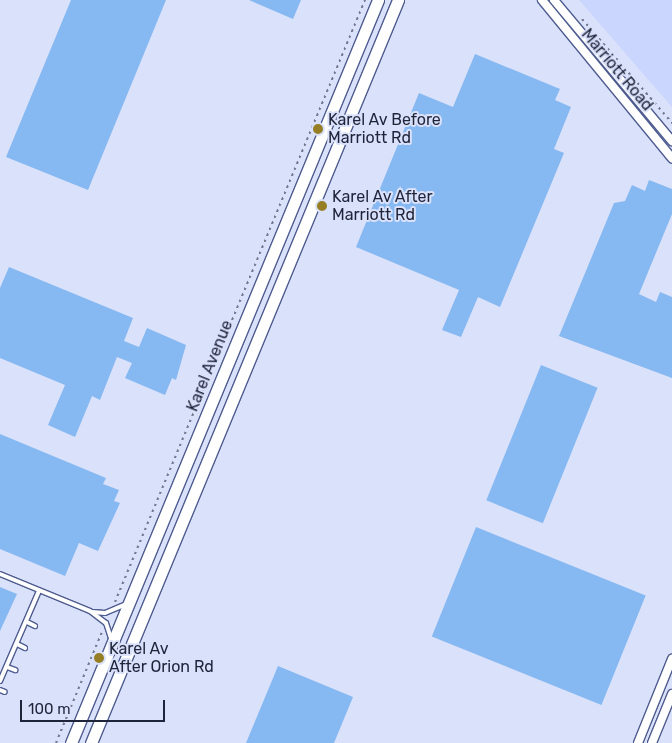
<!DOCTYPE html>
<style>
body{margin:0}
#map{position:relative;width:672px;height:743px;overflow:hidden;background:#dae1fa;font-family:Rubik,sans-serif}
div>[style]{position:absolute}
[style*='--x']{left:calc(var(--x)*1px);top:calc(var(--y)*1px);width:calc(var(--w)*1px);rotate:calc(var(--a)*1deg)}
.built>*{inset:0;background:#cbd6ff}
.building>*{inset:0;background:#86b8f2;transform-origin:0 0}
.path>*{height:2px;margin-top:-1px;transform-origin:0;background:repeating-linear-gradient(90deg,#747a92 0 2.5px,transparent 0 6.5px)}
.roads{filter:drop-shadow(1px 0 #4f5c90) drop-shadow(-1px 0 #4f5c90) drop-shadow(0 1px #4f5c90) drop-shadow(0 -1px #4f5c90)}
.service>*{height:4px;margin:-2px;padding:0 2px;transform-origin:2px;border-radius:2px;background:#fff}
.minor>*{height:8px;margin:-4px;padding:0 4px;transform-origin:4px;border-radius:4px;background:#fff}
.secondary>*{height:11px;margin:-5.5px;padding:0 5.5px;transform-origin:5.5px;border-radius:5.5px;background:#fff}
.dots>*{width:14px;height:14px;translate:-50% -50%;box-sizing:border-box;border:2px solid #dae1fa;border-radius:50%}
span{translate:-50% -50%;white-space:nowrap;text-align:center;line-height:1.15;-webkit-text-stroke:4px #dae1fa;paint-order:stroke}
.street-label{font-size:16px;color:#1e243a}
.poi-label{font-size:16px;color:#1e243a}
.left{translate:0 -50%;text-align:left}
.scale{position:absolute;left:20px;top:700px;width:145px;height:22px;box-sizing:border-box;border:2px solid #1e243a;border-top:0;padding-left:6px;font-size:15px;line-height:18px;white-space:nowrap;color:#1e243a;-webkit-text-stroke:4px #dae1fa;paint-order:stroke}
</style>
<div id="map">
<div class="built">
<div style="clip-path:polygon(579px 0,672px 0,672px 107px)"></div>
</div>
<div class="building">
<div style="clip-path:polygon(71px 0,166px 0,88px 190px,6px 157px)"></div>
<div style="clip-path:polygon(249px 0,301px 0,293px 19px)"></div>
<div style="clip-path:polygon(475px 54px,560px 89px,555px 100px,571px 107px,554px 149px,564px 153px,500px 307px,478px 297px,461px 337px,442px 330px,459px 290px,356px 247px,419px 93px,453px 107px)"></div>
<div style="clip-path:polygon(649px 180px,672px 189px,672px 214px,639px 294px,656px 302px,660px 292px,672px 297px,672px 378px,559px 336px,614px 203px,625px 201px,632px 185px,645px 191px)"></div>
<div style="clip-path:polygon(9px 267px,133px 318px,124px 341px,139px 347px,147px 328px,186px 345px,176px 380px,172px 378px,165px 395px,125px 378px,132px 363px,117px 357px,100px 400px,92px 396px,75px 437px,48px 425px,65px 385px,0 358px,0 288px)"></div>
<div style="left:541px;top:365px;width:61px;height:146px;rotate:22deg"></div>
<div style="clip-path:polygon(0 434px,106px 478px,103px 484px,119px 490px,114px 501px,120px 503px,98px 551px,79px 543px,65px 576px,0 549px)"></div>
<div style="left:476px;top:527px;width:183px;height:118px;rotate:22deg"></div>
<div style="clip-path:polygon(0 587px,17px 594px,0 631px)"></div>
<div style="clip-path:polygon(278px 666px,353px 697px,334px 743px,246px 743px)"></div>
</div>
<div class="path">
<div style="--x:582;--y:19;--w:138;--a:49.1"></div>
<div style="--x:115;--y:602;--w:652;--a:-67.45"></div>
<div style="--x:56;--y:743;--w:120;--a:-67.5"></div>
</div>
<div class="roads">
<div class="service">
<div style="--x:0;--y:574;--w:97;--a:22.3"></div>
<div style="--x:90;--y:611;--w:20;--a:37"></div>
<div style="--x:106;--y:623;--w:16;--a:72"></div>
<div style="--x:92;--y:612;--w:13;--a:4"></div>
<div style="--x:105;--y:613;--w:21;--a:-23"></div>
<div style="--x:27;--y:622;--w:9;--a:27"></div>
<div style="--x:17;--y:644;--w:9;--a:27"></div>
<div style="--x:7;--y:667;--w:9;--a:21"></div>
<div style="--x:0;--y:681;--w:98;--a:-66.6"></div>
<div style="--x:0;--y:690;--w:5;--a:22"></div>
</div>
<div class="minor">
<div style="--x:542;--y:0;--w:205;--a:50.6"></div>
<div style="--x:554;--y:0;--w:184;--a:50.1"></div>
<div style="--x:638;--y:743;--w:91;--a:-68"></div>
<div style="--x:652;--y:743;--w:53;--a:-67.8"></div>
</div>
<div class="secondary">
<div style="--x:71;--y:743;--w:804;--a:-67.55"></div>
<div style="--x:91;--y:743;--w:804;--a:-67.55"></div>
</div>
</div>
<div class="dots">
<div style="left:318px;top:129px;background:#967e25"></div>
<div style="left:322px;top:206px;background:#967e25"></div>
<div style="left:99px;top:658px;background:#967e25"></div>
</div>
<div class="street-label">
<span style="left:617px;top:70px;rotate:50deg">Marriott Road</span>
<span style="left:210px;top:366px;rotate:-68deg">Karel Avenue</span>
</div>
<div class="poi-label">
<span class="left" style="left:328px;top:129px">Karel Av Before<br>Marriott Rd</span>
<span class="left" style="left:332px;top:206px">Karel Av After<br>Marriott Rd</span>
<span class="left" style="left:109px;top:658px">Karel Av<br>After Orion Rd</span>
</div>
<div class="scale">100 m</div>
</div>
